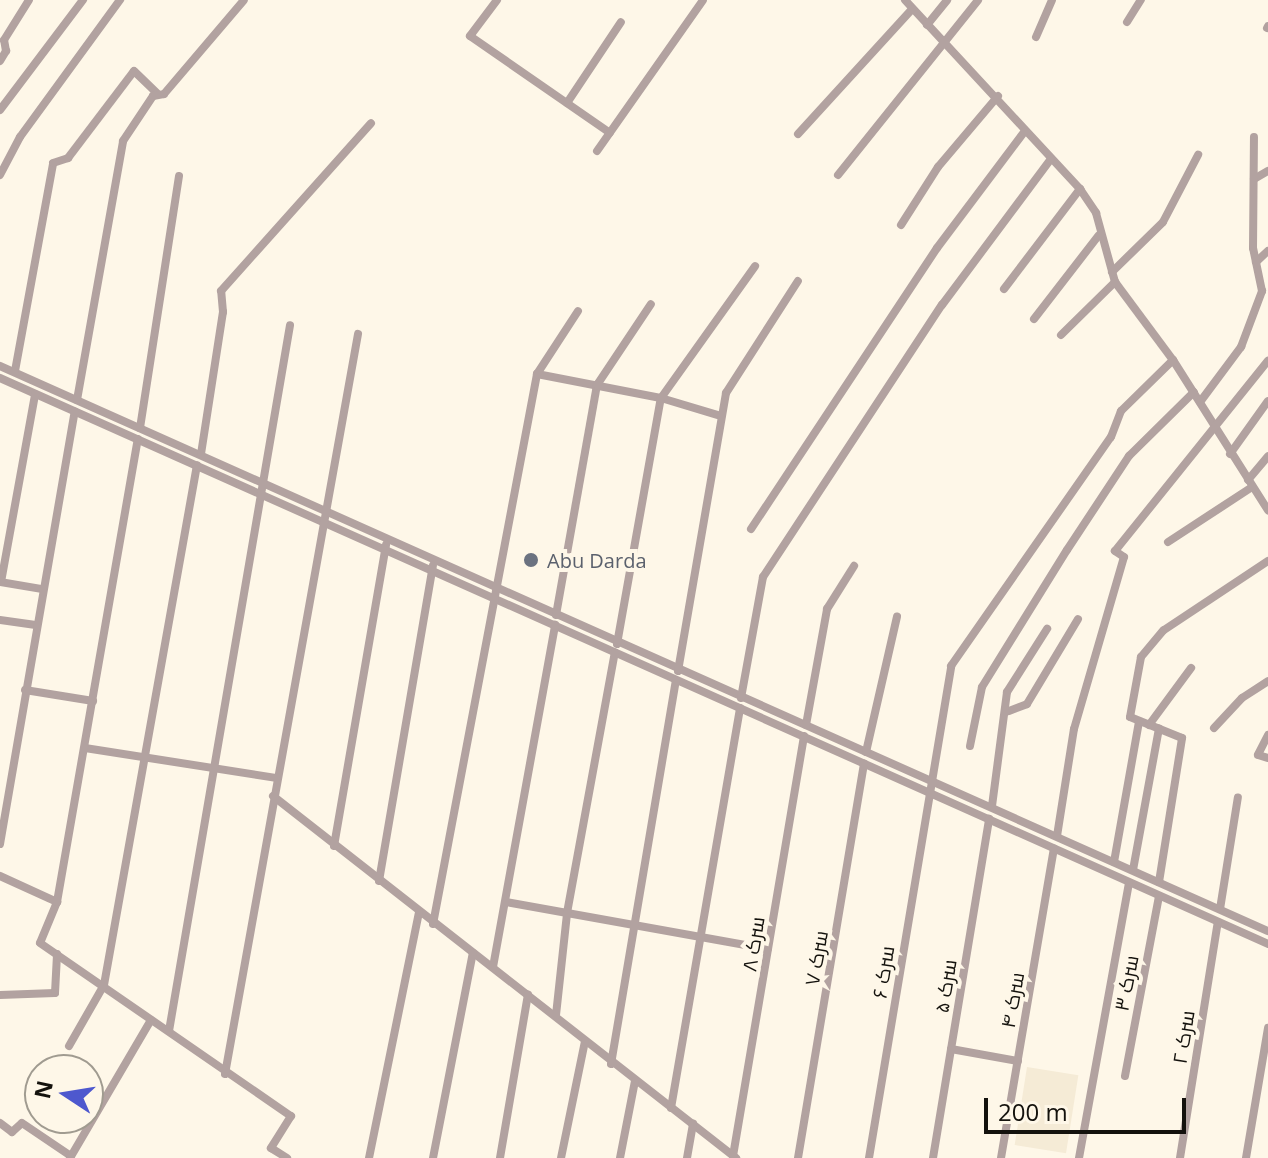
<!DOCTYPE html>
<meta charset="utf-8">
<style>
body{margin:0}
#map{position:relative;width:1268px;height:1158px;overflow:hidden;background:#fef7e8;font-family:"Open Sans",Cairo,sans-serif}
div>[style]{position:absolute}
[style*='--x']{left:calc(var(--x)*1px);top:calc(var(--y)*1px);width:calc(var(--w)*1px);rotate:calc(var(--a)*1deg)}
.built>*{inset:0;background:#f5ebd6;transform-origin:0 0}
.minor>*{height:8px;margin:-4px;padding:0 4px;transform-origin:4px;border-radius:4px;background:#b2a2a0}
.dots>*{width:22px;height:22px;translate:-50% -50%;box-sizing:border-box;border:4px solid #fef7e8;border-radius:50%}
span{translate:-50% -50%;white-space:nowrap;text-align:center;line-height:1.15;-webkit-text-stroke:8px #fef7e8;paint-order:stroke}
.worship-label{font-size:20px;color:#5b616d}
.left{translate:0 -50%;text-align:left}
.street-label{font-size:20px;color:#14120d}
.north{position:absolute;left:24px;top:1054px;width:80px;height:80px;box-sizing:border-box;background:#fef7e8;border:2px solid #a09b90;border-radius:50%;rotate:282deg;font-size:22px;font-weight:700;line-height:32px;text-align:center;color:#14120d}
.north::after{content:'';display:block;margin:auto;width:28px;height:36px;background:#4e58ce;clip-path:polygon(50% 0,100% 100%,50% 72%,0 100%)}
.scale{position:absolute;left:984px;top:1098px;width:202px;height:36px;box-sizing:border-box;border:4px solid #14120d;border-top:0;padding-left:10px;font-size:24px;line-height:28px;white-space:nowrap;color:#14120d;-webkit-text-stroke:6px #fef7e8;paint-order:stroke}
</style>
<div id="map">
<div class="built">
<div style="left:1027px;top:1067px;width:52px;height:79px;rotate:9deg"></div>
</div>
<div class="minor">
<div style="--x:497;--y:0;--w:45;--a:126.9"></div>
<div style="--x:470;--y:36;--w:170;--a:34.7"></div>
<div style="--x:905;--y:0;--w:258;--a:47.2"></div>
<div style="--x:1080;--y:189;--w:29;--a:56"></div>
<div style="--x:1096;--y:213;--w:72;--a:74.6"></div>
<div style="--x:1115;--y:282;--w:97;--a:53.4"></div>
<div style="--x:1173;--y:360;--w:178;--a:57.7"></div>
<div style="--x:1127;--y:22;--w:26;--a:-58"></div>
<div style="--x:927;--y:25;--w:32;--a:-51"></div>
<div style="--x:1267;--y:28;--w:2;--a:-63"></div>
<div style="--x:1036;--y:37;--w:40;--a:-66.6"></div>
<div style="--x:0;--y:61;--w:12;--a:-59"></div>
<div style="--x:6;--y:51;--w:11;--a:-100"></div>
<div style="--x:4;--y:40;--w:47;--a:-58"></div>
<div style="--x:567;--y:103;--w:97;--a:-56.3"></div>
<div style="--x:0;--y:110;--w:138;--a:-53"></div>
<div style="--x:798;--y:134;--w:169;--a:-47.6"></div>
<div style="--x:597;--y:151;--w:184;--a:-54.9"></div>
<div style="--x:0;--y:175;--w:43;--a:-62.2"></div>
<div style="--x:20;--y:137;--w:170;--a:-53.9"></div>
<div style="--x:838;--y:175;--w:224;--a:-51.3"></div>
<div style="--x:1254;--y:179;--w:16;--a:-30"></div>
<div style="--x:901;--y:225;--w:69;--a:-57.5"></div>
<div style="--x:938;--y:167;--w:93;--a:-49.8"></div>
<div style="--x:1256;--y:262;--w:16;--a:-43"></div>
<div style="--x:1112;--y:272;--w:71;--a:-44.4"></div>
<div style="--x:1163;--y:222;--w:76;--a:-62.4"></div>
<div style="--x:1004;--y:289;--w:126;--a:-52.8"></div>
<div style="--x:1034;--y:319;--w:106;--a:-52.3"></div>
<div style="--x:1061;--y:335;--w:76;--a:-44.5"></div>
<div style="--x:0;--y:366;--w:1388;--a:24.02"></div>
<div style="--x:15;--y:371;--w:211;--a:-79.6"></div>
<div style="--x:53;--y:163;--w:16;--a:-18"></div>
<div style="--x:68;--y:158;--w:109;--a:-52.8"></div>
<div style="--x:134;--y:71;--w:33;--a:44"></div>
<div style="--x:537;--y:374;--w:126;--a:11"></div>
<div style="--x:661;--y:398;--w:63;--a:16.7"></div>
<div style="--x:0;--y:378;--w:1389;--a:24.05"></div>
<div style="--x:77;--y:400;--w:263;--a:-79.9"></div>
<div style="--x:123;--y:141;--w:54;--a:-56.3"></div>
<div style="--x:153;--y:96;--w:11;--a:-10"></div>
<div style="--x:164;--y:94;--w:123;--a:-49.6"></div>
<div style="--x:1200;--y:402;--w:69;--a:-53.3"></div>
<div style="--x:1241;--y:347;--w:60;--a:-69.4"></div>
<div style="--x:1262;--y:291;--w:44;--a:-101.8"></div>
<div style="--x:1253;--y:248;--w:111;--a:-89.5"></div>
<div style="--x:140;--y:428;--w:255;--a:-81.2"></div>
<div style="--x:201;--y:454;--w:144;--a:-81.2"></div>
<div style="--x:223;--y:312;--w:21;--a:-95"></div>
<div style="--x:221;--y:291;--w:225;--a:-48.2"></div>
<div style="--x:1230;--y:454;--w:65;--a:-54.4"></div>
<div style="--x:1248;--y:480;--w:31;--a:-50"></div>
<div style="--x:751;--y:529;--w:337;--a:-56.5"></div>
<div style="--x:937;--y:248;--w:145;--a:-53.1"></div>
<div style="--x:1168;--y:542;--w:100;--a:-33.2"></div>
<div style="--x:0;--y:582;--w:43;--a:9.5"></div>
<div style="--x:1;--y:582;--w:191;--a:-79.7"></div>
<div style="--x:556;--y:615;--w:234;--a:-79.9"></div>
<div style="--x:597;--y:385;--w:97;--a:-56.3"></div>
<div style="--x:0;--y:620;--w:36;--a:8"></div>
<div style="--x:617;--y:644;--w:250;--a:-79.9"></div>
<div style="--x:661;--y:398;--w:162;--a:-54.5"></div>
<div style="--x:678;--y:671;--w:282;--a:-80.2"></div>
<div style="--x:726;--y:393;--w:133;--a:-57.3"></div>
<div style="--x:25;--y:690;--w:69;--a:9.2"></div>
<div style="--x:741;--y:698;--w:123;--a:-79.7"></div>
<div style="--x:763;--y:577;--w:326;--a:-56.7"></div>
<div style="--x:942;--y:305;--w:182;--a:-53.3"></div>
<div style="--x:1009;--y:711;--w:19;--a:-21"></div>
<div style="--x:1027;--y:704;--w:99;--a:-59"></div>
<div style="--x:806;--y:725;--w:118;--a:-79.7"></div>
<div style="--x:827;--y:609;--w:51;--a:-57.9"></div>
<div style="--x:1149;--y:725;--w:71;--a:-53.6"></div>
<div style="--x:1214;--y:728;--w:41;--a:-47"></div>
<div style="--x:1242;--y:698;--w:31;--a:-33"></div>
<div style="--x:1268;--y:735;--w:22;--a:117"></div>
<div style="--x:1258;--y:755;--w:10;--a:17"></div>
<div style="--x:970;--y:746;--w:60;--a:-78.5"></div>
<div style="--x:982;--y:687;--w:161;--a:-58.2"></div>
<div style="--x:1067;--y:550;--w:113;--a:-56.6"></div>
<div style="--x:1129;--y:456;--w:91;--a:-44.6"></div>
<div style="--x:85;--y:748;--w:193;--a:8.9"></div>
<div style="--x:866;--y:752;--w:139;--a:-77.1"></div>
<div style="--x:273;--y:796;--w:588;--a:38.02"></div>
<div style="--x:992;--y:806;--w:115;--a:-82.5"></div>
<div style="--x:1007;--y:692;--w:75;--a:-57.6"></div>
<div style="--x:1057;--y:836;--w:108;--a:-81"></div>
<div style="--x:1074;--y:729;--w:179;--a:-73.8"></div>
<div style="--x:1124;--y:557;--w:11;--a:-146"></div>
<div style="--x:1115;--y:551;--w:244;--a:-51.2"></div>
<div style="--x:0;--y:844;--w:439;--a:-80.2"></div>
<div style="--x:334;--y:846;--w:306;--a:-80.2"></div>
<div style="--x:1114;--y:862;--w:143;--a:-79.9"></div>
<div style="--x:1133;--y:870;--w:144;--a:-79.6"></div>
<div style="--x:0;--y:876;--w:63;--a:24.5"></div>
<div style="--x:57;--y:902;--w:44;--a:112.5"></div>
<div style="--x:40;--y:943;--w:305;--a:34.6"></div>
<div style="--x:291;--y:1116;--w:38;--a:122"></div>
<div style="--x:271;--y:1148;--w:19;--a:32"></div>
<div style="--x:379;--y:881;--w:320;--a:-80.3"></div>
<div style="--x:1159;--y:882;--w:146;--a:-80.9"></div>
<div style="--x:1182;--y:738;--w:56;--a:-158"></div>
<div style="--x:1130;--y:717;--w:61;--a:-79.6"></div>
<div style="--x:1141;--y:657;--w:35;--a:-50"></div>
<div style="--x:1164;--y:630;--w:125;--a:-33.6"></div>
<div style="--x:57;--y:902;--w:470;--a:-80.1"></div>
<div style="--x:506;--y:902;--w:266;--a:10.2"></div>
<div style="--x:1220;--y:909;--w:113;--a:-80.9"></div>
<div style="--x:433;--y:924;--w:560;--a:-79.29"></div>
<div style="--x:537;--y:374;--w:75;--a:-56.9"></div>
<div style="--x:493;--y:967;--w:348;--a:-79.7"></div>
<div style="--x:0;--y:995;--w:55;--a:-2.1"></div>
<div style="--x:55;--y:993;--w:39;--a:-87"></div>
<div style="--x:556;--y:1015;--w:103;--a:-83.8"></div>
<div style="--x:567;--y:913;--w:265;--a:-79.6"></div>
<div style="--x:169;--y:1031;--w:716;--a:-80.27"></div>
<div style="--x:69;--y:1046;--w:70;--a:-60.2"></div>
<div style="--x:104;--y:985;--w:528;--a:-79.86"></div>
<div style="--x:951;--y:1049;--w:68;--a:10.2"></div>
<div style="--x:611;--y:1064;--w:389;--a:-80.4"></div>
<div style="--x:225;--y:1074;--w:752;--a:-79.81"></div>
<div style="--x:1125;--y:1076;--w:183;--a:-79.3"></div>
<div style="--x:671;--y:1108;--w:406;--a:-80.2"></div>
<div style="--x:0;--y:1123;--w:15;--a:37"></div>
<div style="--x:12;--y:1132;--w:13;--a:-42"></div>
<div style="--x:22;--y:1123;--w:59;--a:34"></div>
<div style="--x:733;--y:1156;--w:426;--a:-80.4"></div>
<div style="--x:70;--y:1158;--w:160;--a:-59.6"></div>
<div style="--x:369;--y:1158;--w:251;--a:-78.5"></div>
<div style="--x:433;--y:1158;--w:209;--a:-79"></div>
<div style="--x:500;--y:1158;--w:166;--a:-80.3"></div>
<div style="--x:561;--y:1158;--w:119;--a:-78.4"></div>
<div style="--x:620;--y:1158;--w:78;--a:-79"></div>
<div style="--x:687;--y:1158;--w:35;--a:-80"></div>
<div style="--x:798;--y:1158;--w:400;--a:-80.5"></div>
<div style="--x:869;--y:1158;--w:499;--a:-80.5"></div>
<div style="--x:951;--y:666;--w:279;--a:-55.1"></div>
<div style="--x:1111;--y:437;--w:28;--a:-69"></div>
<div style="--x:1121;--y:411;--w:73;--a:-44.4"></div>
<div style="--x:933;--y:1158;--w:344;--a:-80.6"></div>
<div style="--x:1001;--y:1158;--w:314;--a:-80.3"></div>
<div style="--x:1079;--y:1158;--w:280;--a:-79.7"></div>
<div style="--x:1180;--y:1158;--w:239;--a:-80.9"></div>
<div style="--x:1246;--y:1158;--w:132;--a:-80.4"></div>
</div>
<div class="dots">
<div style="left:531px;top:560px;background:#6b7280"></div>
</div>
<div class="worship-label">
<span class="left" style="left:547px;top:560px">Abu Darda</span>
</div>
<div class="street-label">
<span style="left:753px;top:944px;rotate:-81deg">سرک ۸</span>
<span style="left:816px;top:958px;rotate:-80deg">سرک ۷</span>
<span style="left:883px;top:972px;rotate:-81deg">سرک ۶</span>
<span style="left:1126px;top:983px;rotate:-79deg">سرک ۳</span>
<span style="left:945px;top:986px;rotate:-81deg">سرک ۵</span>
<span style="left:1012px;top:1000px;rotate:-80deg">سرک ۴</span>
<span style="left:1183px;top:1037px;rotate:-81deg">سرک ۲</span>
</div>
<div class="north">N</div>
<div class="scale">200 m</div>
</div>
